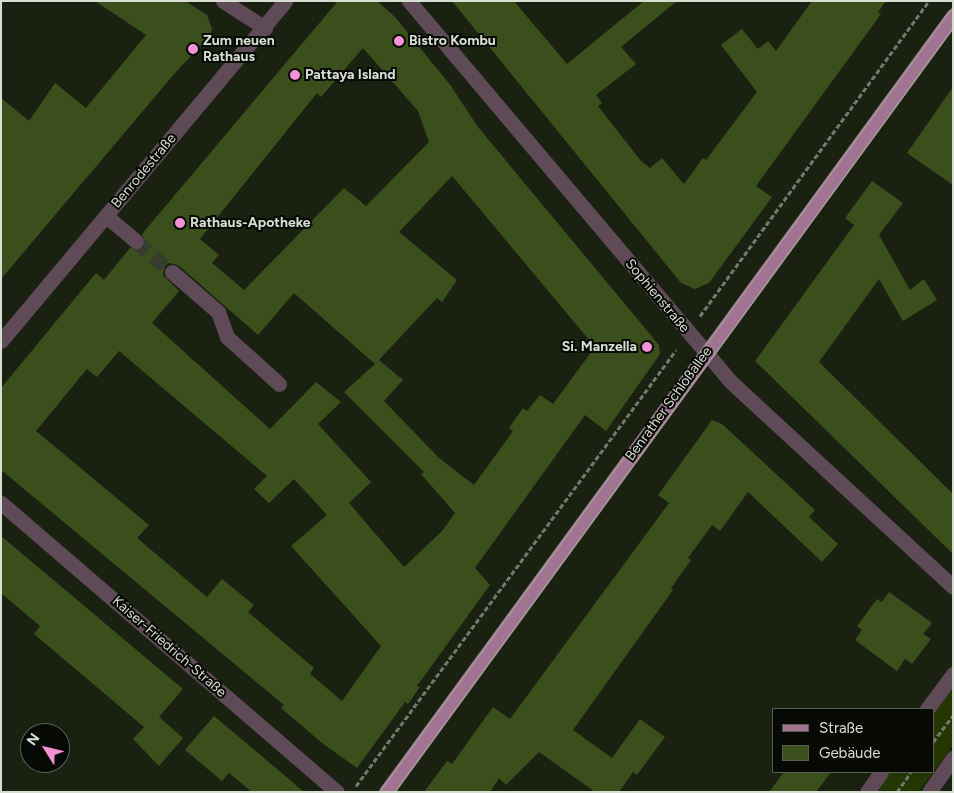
<!DOCTYPE html>
<meta charset="utf-8">
<style>
body{margin:0}
#map{position:relative;width:954px;height:793px;overflow:hidden;background:#1a2111;font-family:Figtree,sans-serif}
div>[style]{position:absolute}
[style*='--x']{left:calc(var(--x)*1px);top:calc(var(--y)*1px);width:calc(var(--w)*1px);rotate:calc(var(--a)*1deg)}
.green>*{inset:0;background:#243602}
.building>*{inset:0;background:#3b4f1c}
.minor-tunnel>*{height:15px;margin-top:-7.5px;transform-origin:0;background:repeating-linear-gradient(90deg,#373d2e 0 15px,transparent 0 23px)}
.path>*{height:3px;margin-top:-1.5px;transform-origin:0;background:repeating-linear-gradient(90deg,#72786b 0 5px,transparent 0 7.5px)}
.minor>*{height:15px;margin:-7.5px;padding:0 7.5px;transform-origin:7.5px;border-radius:7.5px;background:#5f4a58}
.major>*{height:15px;margin:-7.5px;padding:0 7.5px;transform-origin:7.5px;border-radius:7.5px;background:#a17592}
.tram>*{height:1px;margin:-0.5px;padding:0 0.5px;transform-origin:0.5px;border-radius:0.5px;background:#a0a699}
.dots>*{width:14px;height:14px;translate:-50% -50%;box-sizing:border-box;border:2px solid #070904;border-radius:50%}
span{translate:-50% -50%;white-space:nowrap;text-align:center;line-height:1.15;-webkit-text-stroke:4px #070904;paint-order:stroke}
.poi-label{font-size:14px;color:#d9ded3;font-weight:700}
.left{translate:0 -50%;text-align:left}
.right{translate:-100% -50%;text-align:right}
.street-label{font-size:14px;color:#d9ded3}
.frame{position:absolute;inset:0;border:2px solid #d9ded3;pointer-events:none}
.legend{position:absolute;left:772px;top:708px;width:162px;height:65px;box-sizing:border-box;background:#070904;border:1px solid #5b5e57;margin:0;padding:6px 9px;list-style:none;font-size:15px;color:#d9ded3}
.legend li{display:flex;align-items:center;gap:10px;height:25px}
.legend b{width:25px;border:1px solid #5b5e57}
.north{position:absolute;left:20px;top:723px;width:50px;height:50px;box-sizing:border-box;background:#070904;border:1px solid #5b5e57;border-radius:50%;rotate:306deg;font-size:14px;font-weight:700;line-height:20px;text-align:center;color:#d9ded3}
.north::after{content:'';display:block;margin:auto;width:18px;height:22px;background:#f391d5;clip-path:polygon(50% 0,100% 100%,50% 72%,0 100%)}
</style>
<div id="map">
<div class="green">
<div style="clip-path:polygon(953px 684px,953px 745px,919px 792px,874px 792px,889px 772px,933px 772px,933px 711px)"></div>
</div>
<div class="building">
<div style="clip-path:polygon(95px 1px,185px 1px,207px 15px,212px 29px,210px 36px,175px 73px,1px 279px,1px 98px,29px 121px,55px 83px,86px 108px,146px 35px)"></div>
<div style="clip-path:polygon(evenodd,338px 1px,377px 1px,395px 17px,451px 86px,478px 127px,659px 345px,660px 354px,606px 431px,585px 415px,475px 568px,490px 585px,417px 686px,420px 687px,408px 704px,405px 702px,357px 768px,322px 743px,281px 708px,284px 705px,1px 470px,1px 388px,96px 273px,104px 280px,130px 248px,143px 247px,145px 242px,142px 234px,338px 1px,363px 48px,418px 111px,429px 142px,366px 206px,344px 188px,244px 290px,212px 263px,219px 255px,200px 239px,317px 93px,321px 97px,363px 48px,338px 1px,452px 176px,595px 347px,553px 404px,540px 395px,527px 411px,523px 408px,509px 428px,513px 431px,474px 485px,439px 458px,384px 401px,403px 380px,379px 360px,377px 362px,437px 298px,442px 302px,457px 280px,399px 232px,452px 176px,338px 1px,169px 263px,178px 265px,258px 335px,294px 293px,375px 364px,344px 392px,424px 472px,421px 474px,455px 513px,442px 531px,404px 567px,349px 503px,371px 482px,318px 424px,341px 402px,316px 382px,270px 429px,152px 323px,179px 291px,163px 275px,165px 266px,169px 263px,338px 1px,119px 351px,267px 476px,254px 489px,269px 503px,294px 479px,327px 515px,291px 546px,381px 646px,342px 701px,310px 674px,314px 668px,248px 612px,254px 605px,222px 579px,207px 597px,137px 538px,149px 525px,36px 431px,87px 369px,97px 377px,119px 351px)"></div>
<div style="clip-path:polygon(452px 1px,514px 1px,567px 64px,644px 1px,677px 1px,621px 47px,636px 64px,596px 95px,602px 103px,598px 106px,641px 161px,650px 168px,662px 158px,684px 184px,703px 158px,706px 160px,757px 92px,721px 45px,742px 29px,758px 49px,768px 41px,776px 51px,812px 1px,886px 1px,878px 12px,881px 14px,756px 186px,772px 197px,709px 283px,695px 289px,681px 283px)"></div>
<div style="clip-path:polygon(953px 87px,953px 185px,907px 153px)"></div>
<div style="clip-path:polygon(872px 181px,903px 203px,879px 235px,910px 290px,924px 279px,937px 300px,903px 321px,879px 279px,819px 362px,953px 494px,953px 554px,755px 361px,854px 225px,845px 218px)"></div>
<div style="clip-path:polygon(712px 420px,722px 424px,815px 510px,809px 517px,838px 544px,822px 562px,748px 492px,720px 531px,712px 525px,688px 558px,691px 560px,671px 588px,673px 590px,573px 730px,612px 758px,640px 719px,665px 737px,637px 775px,633px 772px,619px 792px,595px 792px,539px 752px,506px 785px,499px 778px,490px 792px,424px 792px,447px 761px,452px 764px,493px 707px,510px 719px,669px 503px,658px 495px)"></div>
<div style="clip-path:polygon(1px 536px,183px 689px,159px 717px,183px 738px,159px 766px,133px 739px,144px 727px,34px 634px,40px 626px,1px 593px)"></div>
<div style="clip-path:polygon(889px 592px,932px 623px,923px 634px,931px 639px,912px 664px,905px 659px,897px 671px,855px 640px,862px 630px,857px 626px,877px 599px,882px 602px)"></div>
<div style="clip-path:polygon(214px 716px,251px 747px,304px 792px,252px 792px,229px 773px,222px 781px,185px 750px)"></div>
<div style="clip-path:polygon(784px 772px,831px 772px,816px 792px,769px 792px)"></div>
</div>
<div class="minor-tunnel">
<div style="--x:136;--y:241;--w:48;--a:40.7"></div>
</div>
<div class="path">
<div style="--x:700;--y:316;--w:389;--a:-54"></div>
<div style="--x:933;--y:742;--w:34;--a:-53"></div>
<div style="--x:356;--y:786;--w:541;--a:-53.72"></div>
<div style="--x:897;--y:792;--w:24;--a:-55"></div>
</div>
<div class="minor">
<div style="--x:223;--y:1;--w:50;--a:32.7"></div>
<div style="--x:409;--y:1;--w:499;--a:49.8"></div>
<div style="--x:731;--y:382;--w:302;--a:42.7"></div>
<div style="--x:106;--y:216;--w:39;--a:40"></div>
<div style="--x:172;--y:272;--w:61;--a:41"></div>
<div style="--x:218;--y:312;--w:27;--a:70"></div>
<div style="--x:227;--y:337;--w:70;--a:42.1"></div>
<div style="--x:1;--y:341;--w:443;--a:-50.1"></div>
<div style="--x:1;--y:503;--w:443;--a:40.7"></div>
<div style="--x:927;--y:709;--w:44;--a:-53.4"></div>
<div style="--x:867;--y:792;--w:24;--a:-55"></div>
<div style="--x:929;--y:792;--w:42;--a:-54.8"></div>
</div>
<div class="major">
<div style="--x:386;--y:792;--w:961;--a:-53.85"></div>
</div>
<div class="tram">
<div style="--x:379;--y:792;--w:973;--a:-53.86"></div>
<div style="--x:394;--y:792;--w:947;--a:-53.84"></div>
</div>
<div class="dots">
<div style="left:399px;top:41px;background:#f391d5"></div>
<div style="left:193px;top:49px;background:#f391d5"></div>
<div style="left:295px;top:75px;background:#f391d5"></div>
<div style="left:180px;top:223px;background:#f391d5"></div>
<div style="left:647px;top:347px;background:#f391d5"></div>
</div>
<div class="poi-label">
<span class="left" style="left:203px;top:49px">Zum neuen<br>Rathaus</span>
<span class="left" style="left:409px;top:41px">Bistro Kombu</span>
<span class="left" style="left:305px;top:75px">Pattaya Island</span>
<span class="left" style="left:190px;top:223px">Rathaus-Apotheke</span>
<span class="right" style="left:637px;top:347px">Si. Manzella</span>
</div>
<div class="street-label">
<span style="left:144px;top:171px;rotate:-50deg">Benrodestraße</span>
<span style="left:657px;top:296px;rotate:50deg">Sophienstraße</span>
<span style="left:669px;top:404px;rotate:-54deg">Benrather Schloßallee</span>
<span style="left:169px;top:647px;rotate:41deg">Kaiser-Friedrich-Straße</span>
</div>
<div class="frame"></div>
<ul class="legend">
<li><b style="height:6px;background:#a17592"></b>Straße</li>
<li><b style="height:14px;background:#3b4f1c"></b>Gebäude</li>
</ul>
<div class="north">N</div>
</div>
